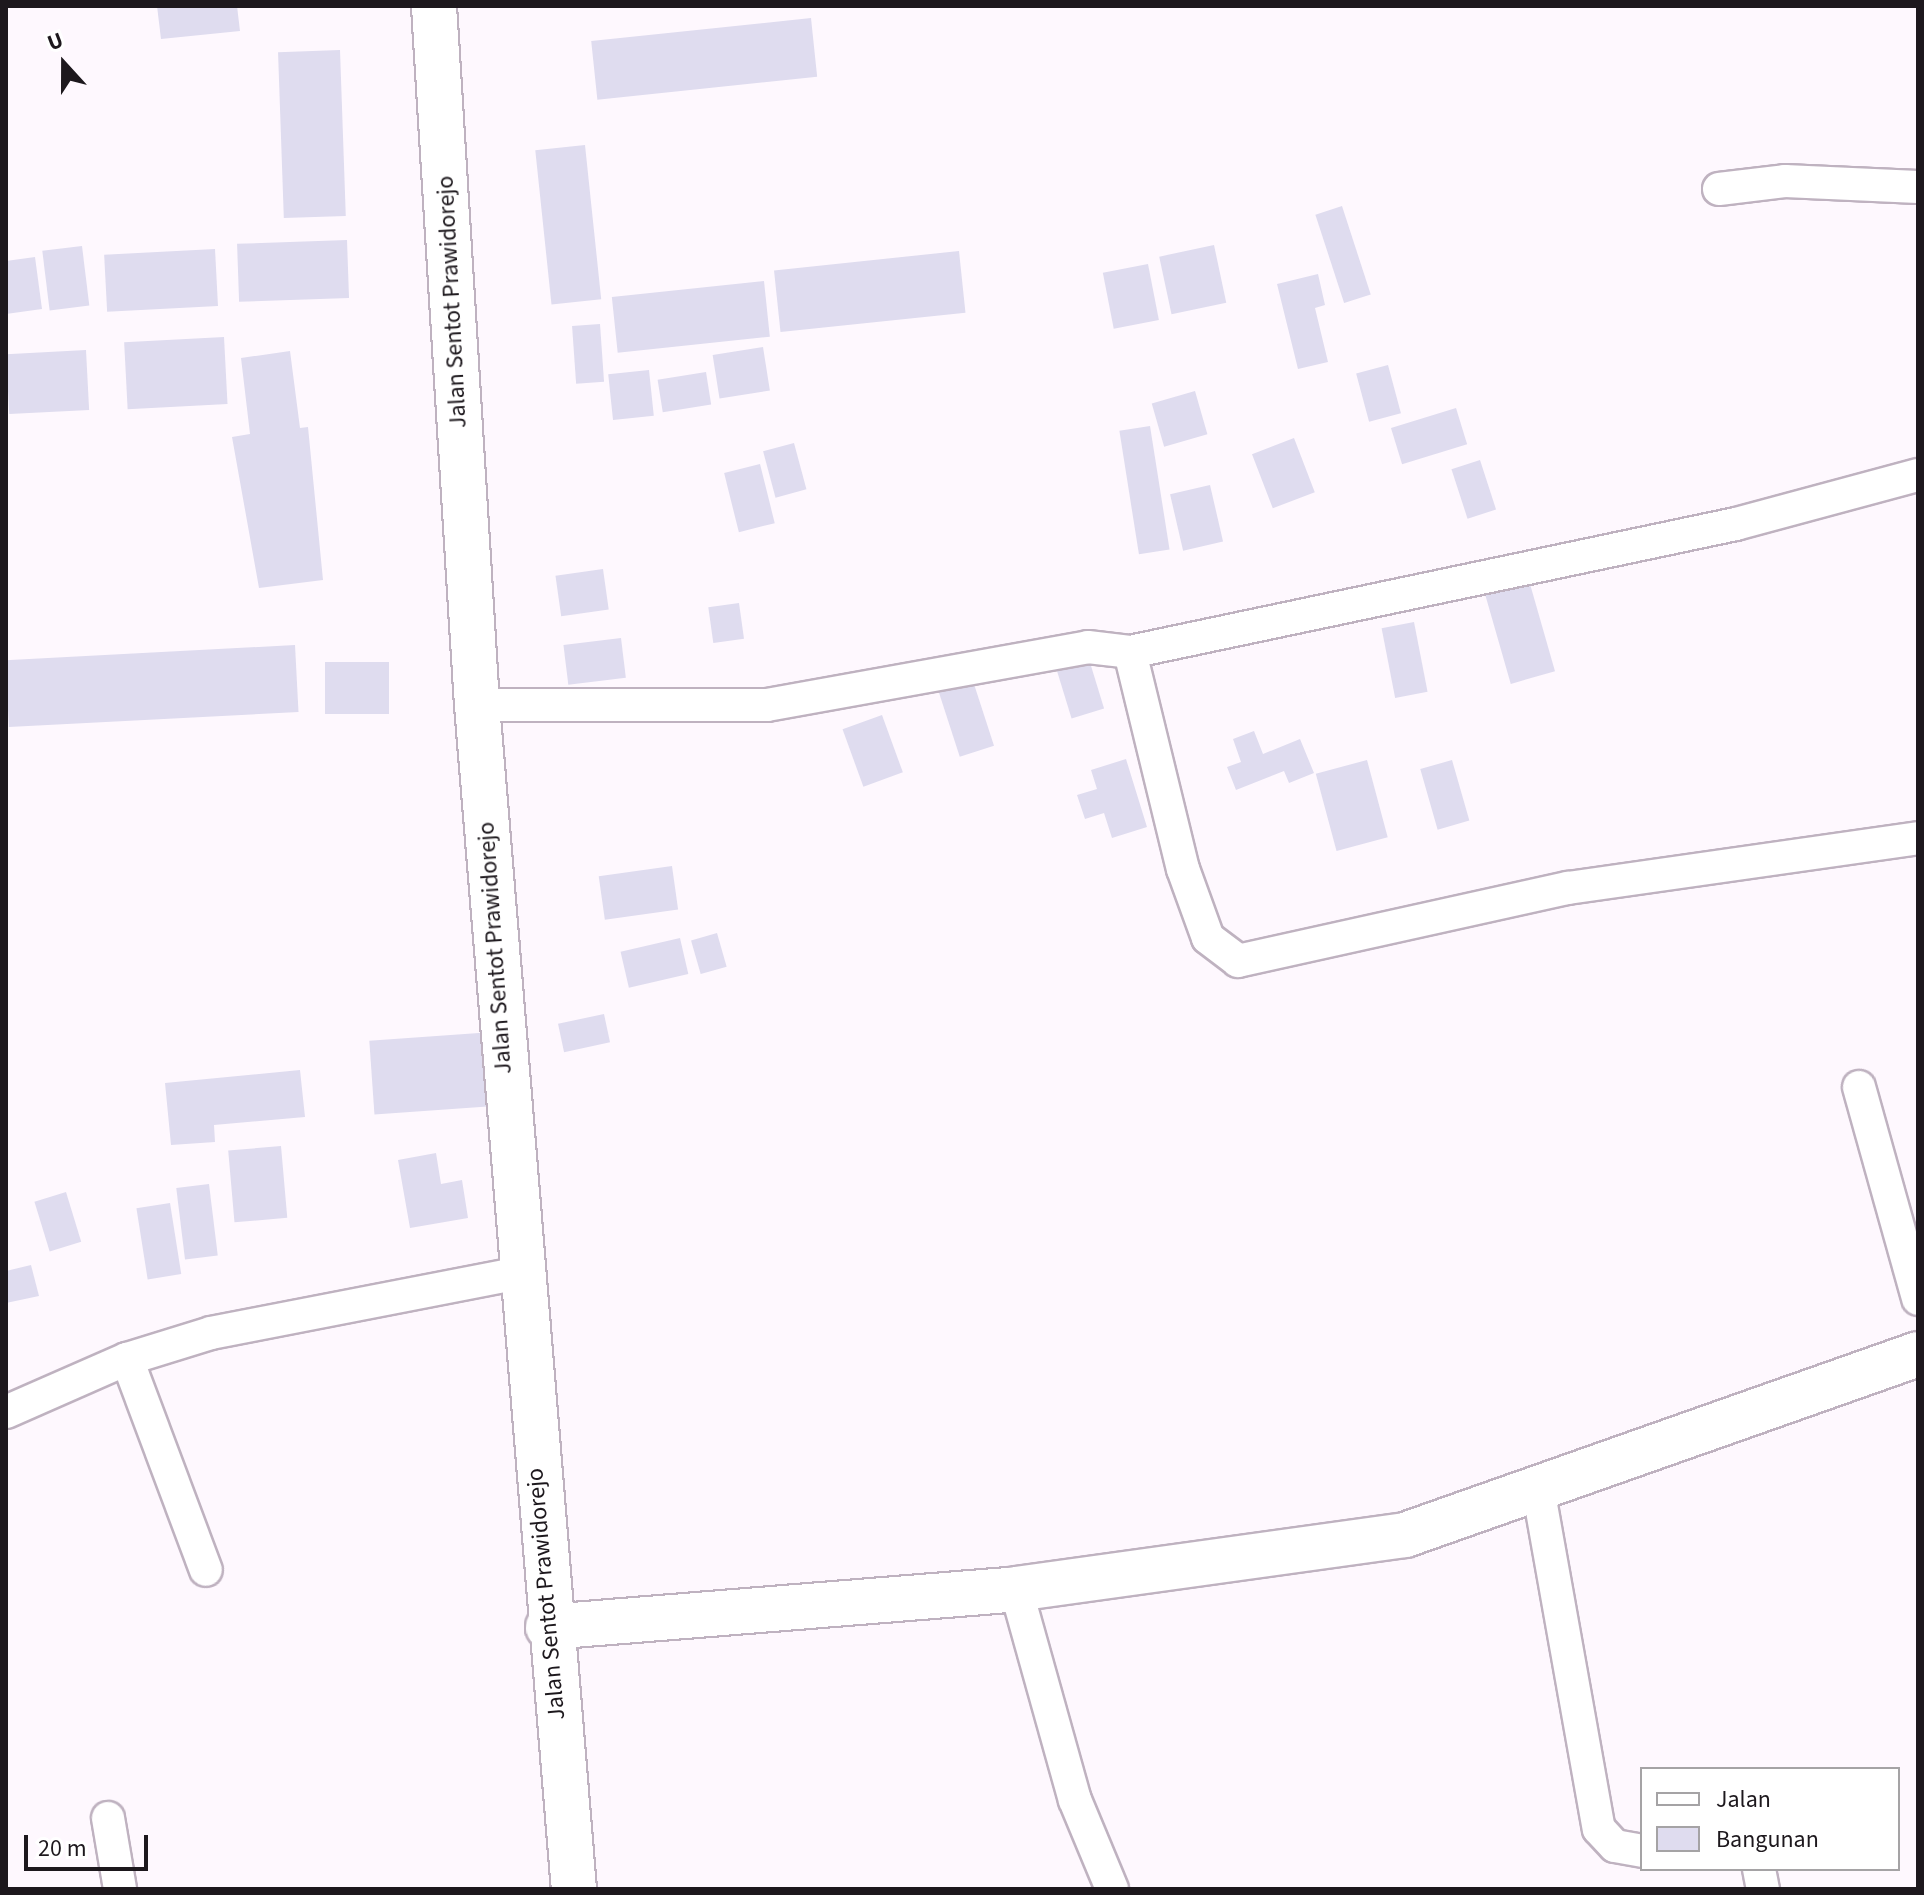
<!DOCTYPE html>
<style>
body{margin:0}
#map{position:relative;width:1924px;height:1895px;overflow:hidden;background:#fef8fe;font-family:"Source Sans 3",sans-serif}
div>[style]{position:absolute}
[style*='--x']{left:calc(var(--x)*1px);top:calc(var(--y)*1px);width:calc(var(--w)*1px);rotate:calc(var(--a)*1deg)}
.building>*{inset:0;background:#dfdcef;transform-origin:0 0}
.roads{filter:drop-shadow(2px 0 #bfb2c0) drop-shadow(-2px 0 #bfb2c0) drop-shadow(0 2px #bfb2c0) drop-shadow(0 -2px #bfb2c0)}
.minor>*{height:32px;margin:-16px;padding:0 16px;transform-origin:16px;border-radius:16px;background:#fff}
.secondary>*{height:44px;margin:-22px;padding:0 22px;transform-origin:22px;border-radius:22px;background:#fff}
span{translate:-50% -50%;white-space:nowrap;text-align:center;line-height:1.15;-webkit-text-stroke:7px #fff;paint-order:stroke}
.street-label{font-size:24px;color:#1d181d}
.frame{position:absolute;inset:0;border:8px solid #1d181d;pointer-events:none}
.legend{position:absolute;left:1640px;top:1767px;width:260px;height:104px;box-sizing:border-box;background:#fff;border:2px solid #a5a3a5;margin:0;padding:10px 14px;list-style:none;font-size:24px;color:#1d181d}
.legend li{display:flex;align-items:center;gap:16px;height:40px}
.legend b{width:40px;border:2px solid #a5a3a5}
.north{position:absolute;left:24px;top:24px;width:80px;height:80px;-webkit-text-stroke:6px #fff;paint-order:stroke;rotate:339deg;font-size:22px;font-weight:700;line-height:32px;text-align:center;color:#1d181d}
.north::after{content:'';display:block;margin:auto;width:28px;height:36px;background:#1d181d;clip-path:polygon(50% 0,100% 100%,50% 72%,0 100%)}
.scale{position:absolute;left:24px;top:1835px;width:124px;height:36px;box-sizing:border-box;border:4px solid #1d181d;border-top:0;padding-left:10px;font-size:24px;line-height:28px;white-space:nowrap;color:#1d181d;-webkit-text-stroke:6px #fff;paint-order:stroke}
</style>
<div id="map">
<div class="building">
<div style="clip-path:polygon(157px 6px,237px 6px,240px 31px,161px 39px)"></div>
<div style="left:811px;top:18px;width:59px;height:221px;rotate:84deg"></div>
<div style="left:340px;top:50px;width:166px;height:62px;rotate:88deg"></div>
<div style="left:585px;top:145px;width:155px;height:50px;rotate:84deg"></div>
<div style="left:1342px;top:206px;width:93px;height:28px;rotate:72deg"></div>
<div style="left:347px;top:240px;width:58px;height:110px;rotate:88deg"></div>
<div style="left:1214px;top:245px;width:59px;height:56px;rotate:78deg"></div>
<div style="left:82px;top:246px;width:60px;height:40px;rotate:83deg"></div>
<div style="left:215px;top:249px;width:57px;height:111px;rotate:87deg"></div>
<div style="left:959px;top:251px;width:62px;height:186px;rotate:84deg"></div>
<div style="clip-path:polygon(35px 257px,42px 309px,6px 314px,6px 261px)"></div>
<div style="left:1148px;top:264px;width:57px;height:46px;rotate:79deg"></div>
<div style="clip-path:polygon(1318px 274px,1325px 305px,1315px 308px,1328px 362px,1298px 369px,1277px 284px)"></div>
<div style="left:764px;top:281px;width:56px;height:153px;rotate:84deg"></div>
<div style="left:600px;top:324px;width:58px;height:28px;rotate:86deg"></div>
<div style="left:224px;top:337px;width:67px;height:100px;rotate:87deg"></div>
<div style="left:763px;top:347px;width:44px;height:51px;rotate:81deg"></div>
<div style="left:86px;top:350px;width:60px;height:80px;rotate:87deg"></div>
<div style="clip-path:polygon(290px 351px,300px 428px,308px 427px,323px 580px,259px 588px,232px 437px,250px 434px,241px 358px)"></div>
<div style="left:1388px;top:365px;width:50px;height:33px;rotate:75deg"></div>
<div style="left:649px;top:370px;width:46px;height:41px;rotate:84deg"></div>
<div style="left:706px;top:372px;width:33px;height:49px;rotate:81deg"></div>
<div style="left:1195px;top:391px;width:45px;height:45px;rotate:74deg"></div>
<div style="left:1456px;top:408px;width:38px;height:68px;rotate:73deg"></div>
<div style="left:1150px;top:426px;width:125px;height:31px;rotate:81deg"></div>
<div style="left:1294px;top:438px;width:58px;height:45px;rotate:69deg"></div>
<div style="left:794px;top:443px;width:48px;height:32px;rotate:75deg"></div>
<div style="left:1480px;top:460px;width:52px;height:30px;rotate:72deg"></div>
<div style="left:760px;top:464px;width:61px;height:37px;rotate:76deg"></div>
<div style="left:1210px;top:485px;width:58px;height:41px;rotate:77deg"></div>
<div style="left:603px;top:569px;width:41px;height:48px;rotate:82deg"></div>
<div style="left:1528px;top:577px;width:98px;height:46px;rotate:74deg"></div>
<div style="left:739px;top:603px;width:36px;height:31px;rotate:82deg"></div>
<div style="left:1414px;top:622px;width:71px;height:33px;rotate:79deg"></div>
<div style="left:621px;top:638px;width:40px;height:58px;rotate:83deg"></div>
<div style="left:295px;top:645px;width:67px;height:290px;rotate:87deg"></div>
<div style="left:1088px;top:656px;width:55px;height:34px;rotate:73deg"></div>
<div style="left:325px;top:662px;width:64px;height:52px"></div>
<div style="left:973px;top:681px;width:68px;height:36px;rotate:72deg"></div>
<div style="left:882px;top:715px;width:61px;height:42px;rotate:70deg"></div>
<div style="clip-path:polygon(1254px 731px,1263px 754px,1300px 739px,1314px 773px,1289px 783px,1284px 771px,1236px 790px,1227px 767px,1241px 762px,1233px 739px)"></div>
<div style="clip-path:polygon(1126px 759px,1147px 827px,1112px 838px,1104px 813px,1085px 819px,1077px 795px,1097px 789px,1091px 770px)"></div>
<div style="left:1367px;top:760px;width:80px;height:53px;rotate:75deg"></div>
<div style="left:1452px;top:760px;width:63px;height:33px;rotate:74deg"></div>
<div style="left:672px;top:866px;width:44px;height:74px;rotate:82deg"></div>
<div style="left:717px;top:933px;width:35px;height:27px;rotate:74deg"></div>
<div style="left:680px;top:938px;width:37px;height:61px;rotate:77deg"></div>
<div style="left:604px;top:1014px;width:29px;height:47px;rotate:78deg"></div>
<div style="left:493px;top:1032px;width:74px;height:124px;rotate:86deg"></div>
<div style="clip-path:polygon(300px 1070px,305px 1117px,214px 1125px,215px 1142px,171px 1145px,165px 1083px)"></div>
<div style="left:281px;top:1146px;width:72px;height:53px;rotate:85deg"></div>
<div style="clip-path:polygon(436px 1153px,441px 1184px,462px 1180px,468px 1218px,410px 1228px,398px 1160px)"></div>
<div style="left:209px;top:1184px;width:72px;height:33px;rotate:83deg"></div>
<div style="left:66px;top:1192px;width:52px;height:33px;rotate:73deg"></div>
<div style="left:170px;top:1203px;width:72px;height:34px;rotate:81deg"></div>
<div style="clip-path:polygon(31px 1265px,39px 1296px,6px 1303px,6px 1271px)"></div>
</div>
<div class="roads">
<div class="minor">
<div style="--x:1719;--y:189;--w:66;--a:-6.9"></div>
<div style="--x:1785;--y:181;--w:133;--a:2.6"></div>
<div style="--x:1130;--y:652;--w:619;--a:-11.93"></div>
<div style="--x:1736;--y:524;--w:188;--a:-15.1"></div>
<div style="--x:477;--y:705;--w:290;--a:0"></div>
<div style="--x:767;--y:705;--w:326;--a:-10.2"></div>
<div style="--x:1088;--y:647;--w:42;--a:6.8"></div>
<div style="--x:1130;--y:652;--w:223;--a:76.3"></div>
<div style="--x:1183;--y:869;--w:73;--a:70.1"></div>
<div style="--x:1208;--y:938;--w:38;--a:37"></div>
<div style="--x:1238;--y:961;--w:338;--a:-12.5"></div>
<div style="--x:1568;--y:888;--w:354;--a:-8.1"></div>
<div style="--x:1859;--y:1087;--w:220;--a:74.4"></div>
<div style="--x:127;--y:1359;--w:225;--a:69.5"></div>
<div style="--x:6;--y:1412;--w:132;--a:-23.7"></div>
<div style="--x:127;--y:1359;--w:88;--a:-17.2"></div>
<div style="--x:211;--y:1333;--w:315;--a:-11"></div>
<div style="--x:1538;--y:1488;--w:346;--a:79.9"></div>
<div style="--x:1599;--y:1829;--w:23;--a:47"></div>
<div style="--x:1615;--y:1846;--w:27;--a:10"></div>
<div style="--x:1016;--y:1589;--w:219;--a:74.4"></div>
<div style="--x:1075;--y:1800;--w:96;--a:67.4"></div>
<div style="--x:108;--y:1818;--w:72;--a:80.4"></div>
<div style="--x:1759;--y:1869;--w:20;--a:79"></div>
</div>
<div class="secondary">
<div style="--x:434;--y:6;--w:700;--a:86.48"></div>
<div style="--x:477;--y:705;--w:1188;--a:85.32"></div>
<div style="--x:548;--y:1627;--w:470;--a:-4.6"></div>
<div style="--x:1016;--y:1589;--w:393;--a:-7.9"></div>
<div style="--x:1405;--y:1535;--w:544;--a:-19.43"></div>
</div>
</div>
<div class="street-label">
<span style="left:452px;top:302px;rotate:-93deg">Jalan Sentot Prawidorejo</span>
<span style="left:495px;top:948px;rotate:-94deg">Jalan Sentot Prawidorejo</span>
<span style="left:546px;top:1594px;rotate:-95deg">Jalan Sentot Prawidorejo</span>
</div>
<div class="frame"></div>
<ul class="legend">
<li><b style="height:10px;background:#fff"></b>Jalan</li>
<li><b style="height:22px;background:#dfdcef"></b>Bangunan</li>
</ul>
<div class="north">U</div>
<div class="scale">20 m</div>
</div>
